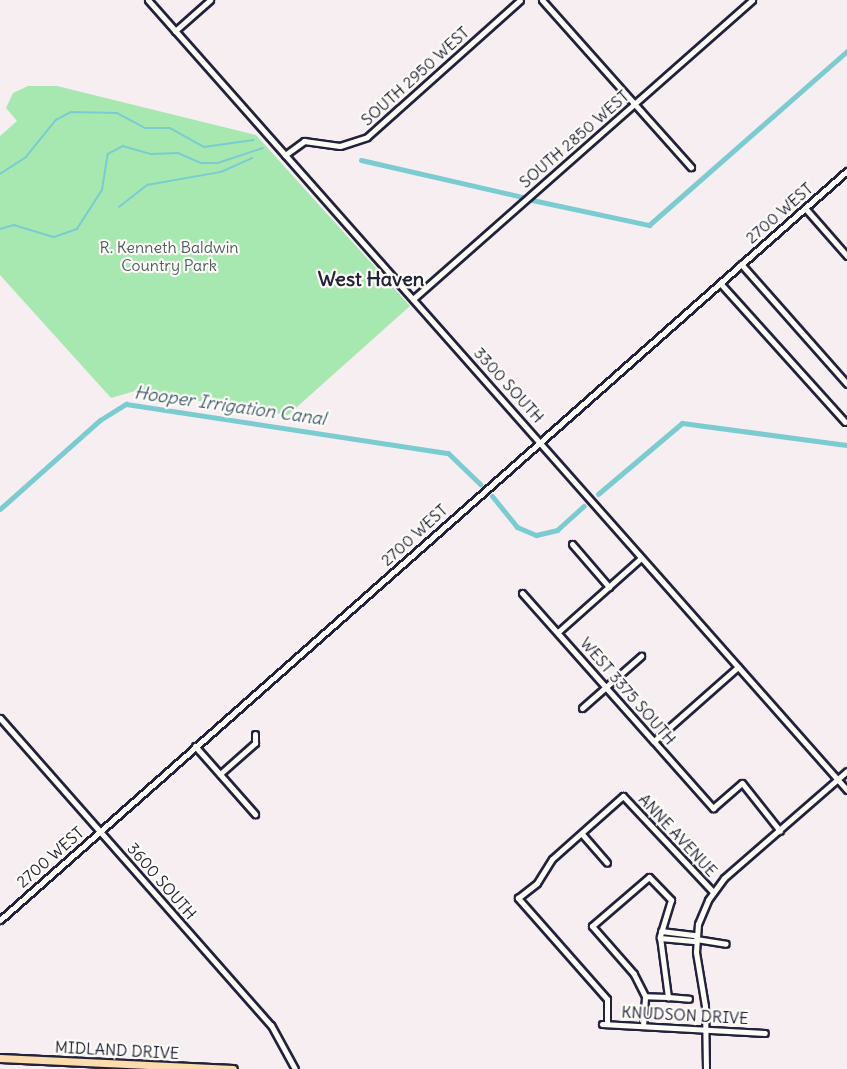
<!DOCTYPE html>
<style>
body{margin:0}
#map{position:relative;width:847px;height:1069px;overflow:hidden;background:#f7eef2;font-family:Delius,sans-serif}
div>[style]{position:absolute}
[style*='--x']{left:calc(var(--x)*1px);top:calc(var(--y)*1px);width:calc(var(--w)*1px);rotate:calc(var(--a)*1deg)}
.green>*{inset:0;background:#a7e8b1}
.stream>*{height:1.5px;margin:-0.75px;padding:0 0.75px;transform-origin:0.75px;border-radius:0.75px;background:#7bccd1}
.canal>*{height:5px;margin:-2.5px;padding:0 2.5px;transform-origin:2.5px;border-radius:2.5px;background:#7bccd1}
.roads{filter:drop-shadow(2px 0 #22223b) drop-shadow(-2px 0 #22223b) drop-shadow(0 2px #22223b) drop-shadow(0 -2px #22223b)}
.minor>*{height:5px;margin:-2.5px;padding:0 2.5px;transform-origin:2.5px;border-radius:2.5px;background:#fdfcf7}
.major>*{height:7px;margin:-3.5px;padding:0 3.5px;transform-origin:3.5px;border-radius:3.5px;background:#fcdcac}
span{translate:-50% -50%;white-space:nowrap;text-align:center;line-height:1.15;-webkit-text-stroke:4.5px #fdfcf7;paint-order:stroke}
.street-label{font-size:16px;color:#22223b}
.park-label{font-size:16px;color:#4a5d5e}
.water-label{font-size:18px;color:#415e70;font-style:italic}
.quarter-label{font-size:20px;color:#22223b;font-weight:700}
</style>
<div id="map">
<div class="green">
<div style="clip-path:polygon(28px 86px,57px 86px,256px 135px,410px 306px,288px 415px,135px 391px,111px 398px,0 275px,0 136px,17px 121px,6px 108px,13px 93px)"></div>
</div>
<div class="stream">
<div style="--x:0;--y:174;--w:31;--a:-33"></div>
<div style="--x:26;--y:157;--w:48;--a:-51"></div>
<div style="--x:56;--y:120;--w:17;--a:-28"></div>
<div style="--x:71;--y:112;--w:46;--a:1.2"></div>
<div style="--x:117;--y:113;--w:32;--a:28"></div>
<div style="--x:145;--y:128;--w:25;--a:0"></div>
<div style="--x:170;--y:128;--w:39;--a:29"></div>
<div style="--x:204;--y:147;--w:50;--a:-8"></div>
<div style="--x:119;--y:207;--w:36;--a:-38"></div>
<div style="--x:147;--y:185;--w:75;--a:-10"></div>
<div style="--x:221;--y:172;--w:34;--a:-24"></div>
<div style="--x:0;--y:229;--w:15;--a:-16"></div>
<div style="--x:14;--y:225;--w:42;--a:16.7"></div>
<div style="--x:54;--y:237;--w:24;--a:-19"></div>
<div style="--x:77;--y:229;--w:46;--a:-57.3"></div>
<div style="--x:102;--y:190;--w:36;--a:-81"></div>
<div style="--x:108;--y:154;--w:17;--a:-28"></div>
<div style="--x:123;--y:146;--w:29;--a:16"></div>
<div style="--x:151;--y:154;--w:27;--a:-2"></div>
<div style="--x:178;--y:153;--w:26;--a:23"></div>
<div style="--x:202;--y:163;--w:16;--a:0"></div>
<div style="--x:218;--y:163;--w:47;--a:-18.4"></div>
</div>
<div class="canal">
<div style="--x:361;--y:160;--w:165;--a:12.9"></div>
<div style="--x:532;--y:200;--w:120;--a:12.1"></div>
<div style="--x:649;--y:225;--w:264;--a:-41.3"></div>
<div style="--x:598;--y:494;--w:110;--a:-40.2"></div>
<div style="--x:682;--y:423;--w:166;--a:7.6"></div>
<div style="--x:492;--y:496;--w:40;--a:51"></div>
<div style="--x:517;--y:527;--w:21;--a:23"></div>
<div style="--x:536;--y:535;--w:22;--a:-13"></div>
<div style="--x:557;--y:530;--w:36;--a:-42"></div>
<div style="--x:0;--y:509;--w:134;--a:-41.7"></div>
<div style="--x:100;--y:420;--w:31;--a:-32"></div>
<div style="--x:126;--y:404;--w:326;--a:8.7"></div>
<div style="--x:448;--y:453;--w:45;--a:44.1"></div>
</div>
<div class="roads">
<div class="minor">
<div style="--x:148;--y:0;--w:1055;--a:48.5"></div>
<div style="--x:542;--y:0;--w:224;--a:48.3"></div>
<div style="--x:175;--y:31;--w:47;--a:-41.5"></div>
<div style="--x:285;--y:155;--w:24;--a:-36"></div>
<div style="--x:304;--y:141;--w:36;--a:8"></div>
<div style="--x:340;--y:146;--w:28;--a:-18"></div>
<div style="--x:367;--y:137;--w:205;--a:-41.8"></div>
<div style="--x:805;--y:208;--w:64;--a:48.8"></div>
<div style="--x:741;--y:264;--w:160;--a:48.5"></div>
<div style="--x:720;--y:283;--w:187;--a:48"></div>
<div style="--x:413;--y:299;--w:452;--a:-41.4"></div>
<div style="--x:572;--y:544;--w:57;--a:49.3"></div>
<div style="--x:522;--y:593;--w:288;--a:48.4"></div>
<div style="--x:713;--y:808;--w:38;--a:-41"></div>
<div style="--x:742;--y:783;--w:61;--a:51.6"></div>
<div style="--x:558;--y:632;--w:111;--a:-41.7"></div>
<div style="--x:582;--y:708;--w:79;--a:-41.4"></div>
<div style="--x:0;--y:718;--w:409;--a:48.6"></div>
<div style="--x:271;--y:1025;--w:50;--a:61.4"></div>
<div style="--x:654;--y:741;--w:112;--a:-41.4"></div>
<div style="--x:195;--y:746;--w:91;--a:48.6"></div>
<div style="--x:220;--y:774;--w:47;--a:-41.5"></div>
<div style="--x:255;--y:743;--w:9;--a:-90"></div>
<div style="--x:582;--y:834;--w:38;--a:49"></div>
<div style="--x:649;--y:877;--w:32;--a:46"></div>
<div style="--x:671;--y:900;--w:39;--a:107"></div>
<div style="--x:660;--y:937;--w:61;--a:82.4"></div>
<div style="--x:668;--y:997;--w:23;--a:-178"></div>
<div style="--x:645;--y:996;--w:25;--a:-117"></div>
<div style="--x:634;--y:974;--w:64;--a:-131.2"></div>
<div style="--x:592;--y:926;--w:75;--a:-40.7"></div>
<div style="--x:0;--y:920;--w:1131;--a:-41.49"></div>
<div style="--x:661;--y:931;--w:35;--a:7"></div>
<div style="--x:660;--y:938;--w:36;--a:5"></div>
<div style="--x:696;--y:939;--w:30;--a:9"></div>
<div style="--x:668;--y:997;--w:21;--a:5"></div>
<div style="--x:602;--y:1024;--w:163;--a:3.2"></div>
<div style="--x:607;--y:1024;--w:25;--a:-90"></div>
<div style="--x:607;--y:999;--w:135;--a:-131.4"></div>
<div style="--x:518;--y:898;--w:24;--a:-38"></div>
<div style="--x:537;--y:883;--w:28;--a:-58"></div>
<div style="--x:552;--y:859;--w:95;--a:-41.6"></div>
<div style="--x:623;--y:796;--w:132;--a:46.8"></div>
<div style="--x:643;--y:1026;--w:30;--a:-86"></div>
<div style="--x:706;--y:1069;--w:63;--a:-90.9"></div>
<div style="--x:705;--y:1006;--w:55;--a:-99.5"></div>
<div style="--x:696;--y:952;--w:28;--a:-86"></div>
<div style="--x:698;--y:924;--w:26;--a:-67"></div>
<div style="--x:708;--y:900;--w:27;--a:-54"></div>
<div style="--x:724;--y:878;--w:163;--a:-41"></div>
</div>
<div class="major">
<div style="--x:0;--y:1058;--w:233;--a:2.7"></div>
</div>
</div>
<div class="street-label">
<span style="left:415px;top:76px;rotate:-42deg">SOUTH 2950 WEST</span>
<span style="left:574px;top:139px;rotate:-41deg">SOUTH 2850 WEST</span>
<span style="left:779px;top:213px;rotate:-41deg">2700 WEST</span>
<span style="left:509px;top:385px;rotate:48deg">3300 SOUTH</span>
<span style="left:414px;top:535px;rotate:-42deg">2700 WEST</span>
<span style="left:628px;top:691px;rotate:49deg">WEST 3375 SOUTH</span>
<span style="left:678px;top:835px;rotate:47deg">ANNE AVENUE</span>
<span style="left:50px;top:857px;rotate:-41deg">2700 WEST</span>
<span style="left:162px;top:881px;rotate:49deg">3600 SOUTH</span>
<span style="left:685px;top:1015px;rotate:3deg">KNUDSON DRIVE</span>
<span style="left:117px;top:1050px;rotate:3deg">MIDLAND DRIVE</span>
</div>
<div class="park-label">
<span style="left:169px;top:256px">R. Kenneth Baldwin<br>Country Park</span>
</div>
<div class="water-label">
<span style="left:230px;top:406px;rotate:8deg">Hooper Irrigation Canal</span>
</div>
<div class="quarter-label">
<span style="left:371px;top:278px">West Haven</span>
</div>
</div>
